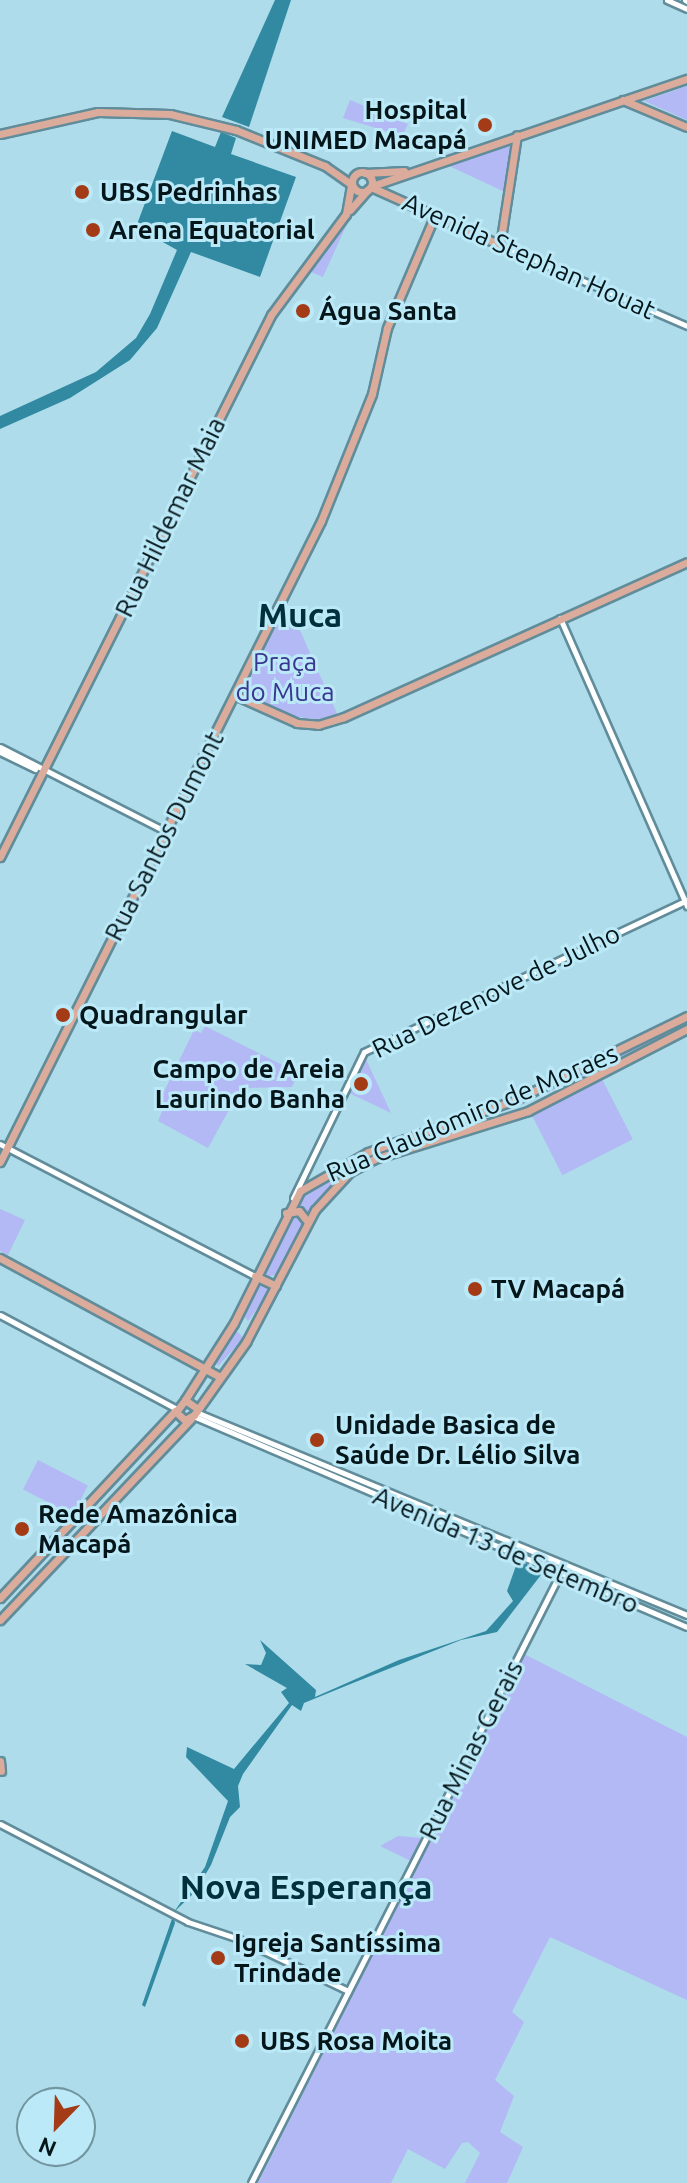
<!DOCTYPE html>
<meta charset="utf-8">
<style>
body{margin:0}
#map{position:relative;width:687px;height:2183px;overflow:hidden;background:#aedcea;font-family:Ubuntu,sans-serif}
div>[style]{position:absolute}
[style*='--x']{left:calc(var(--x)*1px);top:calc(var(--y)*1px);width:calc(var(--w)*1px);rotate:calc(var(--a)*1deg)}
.green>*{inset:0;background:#b2b9f4;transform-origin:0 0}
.water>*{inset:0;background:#318aa1}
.roads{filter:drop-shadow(2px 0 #618c9a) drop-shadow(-2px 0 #618c9a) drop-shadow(0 2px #618c9a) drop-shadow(0 -2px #618c9a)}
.minor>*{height:5px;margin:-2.5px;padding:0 2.5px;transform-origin:2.5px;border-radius:2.5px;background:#fff}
.major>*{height:7px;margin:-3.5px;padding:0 3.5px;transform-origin:3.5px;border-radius:3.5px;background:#dbac9c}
.major>.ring{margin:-3.5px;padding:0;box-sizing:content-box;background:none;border:7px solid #dbac9c;border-radius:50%}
.dots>*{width:22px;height:22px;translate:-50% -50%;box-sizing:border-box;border:4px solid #bbe9f7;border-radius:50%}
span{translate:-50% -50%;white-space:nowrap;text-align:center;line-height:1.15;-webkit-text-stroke:6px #bbe9f7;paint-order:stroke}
.poi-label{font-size:26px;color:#05161b;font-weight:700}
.right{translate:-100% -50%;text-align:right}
.left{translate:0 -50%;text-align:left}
.street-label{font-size:26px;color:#05161b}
.park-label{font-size:26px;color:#39378f}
.district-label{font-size:34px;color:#00303b;font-weight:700}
.north{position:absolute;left:16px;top:2087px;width:80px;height:80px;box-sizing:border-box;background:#bbe9f7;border:2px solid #72959f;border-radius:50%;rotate:203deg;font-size:22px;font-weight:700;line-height:32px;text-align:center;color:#05161b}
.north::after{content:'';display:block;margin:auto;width:28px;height:36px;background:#a33c16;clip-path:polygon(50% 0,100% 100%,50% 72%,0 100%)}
</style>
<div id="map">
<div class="green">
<div style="clip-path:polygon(687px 86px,687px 120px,644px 101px)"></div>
<div style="clip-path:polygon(350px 100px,408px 124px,402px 136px,343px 118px)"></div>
<div style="clip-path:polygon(513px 141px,505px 192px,447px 165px,448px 162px)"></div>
<div style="clip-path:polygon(347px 224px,323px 277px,309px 271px)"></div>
<div style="clip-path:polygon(281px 609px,298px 626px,338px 716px,317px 720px,284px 714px,242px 693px)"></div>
<div style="clip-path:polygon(687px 1019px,687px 1026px,581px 1077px,580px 1074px)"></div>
<div style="clip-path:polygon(205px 1026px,298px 1073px,292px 1087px,241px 1088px,208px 1148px,158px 1121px,164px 1107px,159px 1102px,194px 1030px,201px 1033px)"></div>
<div style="clip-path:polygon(364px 1055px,391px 1113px,347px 1092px)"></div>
<div style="left:601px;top:1077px;width:70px;height:79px;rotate:63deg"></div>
<div style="clip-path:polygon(360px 1161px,320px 1197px,281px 1273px,267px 1277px,263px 1270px,296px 1202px)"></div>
<div style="clip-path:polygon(0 1209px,25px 1220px,8px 1255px,0 1251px)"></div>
<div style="clip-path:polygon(255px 1285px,266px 1286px,269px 1293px,248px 1321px,241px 1313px)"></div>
<div style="clip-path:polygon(234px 1329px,244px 1338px,218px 1366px,215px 1361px)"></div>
<div style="left:38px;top:1460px;width:56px;height:33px;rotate:27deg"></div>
<div style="clip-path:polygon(524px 1654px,687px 1737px,687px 2000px,550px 1937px,512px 2012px,524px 2022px,495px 2080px,514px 2096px,500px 2132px,523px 2147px,507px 2183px,465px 2183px,480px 2153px,468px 2142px,462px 2143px,445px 2169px,408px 2149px,391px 2183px,258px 2183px)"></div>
<div style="clip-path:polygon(398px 1836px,422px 1838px,411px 1861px,380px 1846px)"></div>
</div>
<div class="water">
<div style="clip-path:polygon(275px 0,291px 0,249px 127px,222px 117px)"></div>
<div style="clip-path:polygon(172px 131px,215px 147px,221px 132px,236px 138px,231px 154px,296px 177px,260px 277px,191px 252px,157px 328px,130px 360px,70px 398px,0 429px,0 416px,96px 372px,136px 338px,150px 314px,177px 250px,136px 227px)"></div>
<div style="clip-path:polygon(518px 1560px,544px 1571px,497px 1632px,461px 1640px,353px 1683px,304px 1703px,301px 1711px,292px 1705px,243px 1774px,238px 1786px,240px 1807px,230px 1817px,211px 1865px,195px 1892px,174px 1912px,205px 1867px,228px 1801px,186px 1757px,187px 1747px,234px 1769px,289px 1703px,281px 1692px,287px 1688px,245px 1664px,261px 1665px,266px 1653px,260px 1640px,316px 1690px,315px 1697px,399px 1660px,486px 1631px,513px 1601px,507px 1591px)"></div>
<div style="clip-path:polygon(173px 1916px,175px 1923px,145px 2007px,142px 2005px)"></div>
</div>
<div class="roads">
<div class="minor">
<div style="--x:667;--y:0;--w:22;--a:24"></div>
<div style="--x:685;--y:0;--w:2;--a:27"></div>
<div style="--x:500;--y:245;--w:204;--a:23.4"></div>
<div style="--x:560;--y:618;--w:315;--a:66.2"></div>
<div style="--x:0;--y:747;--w:187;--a:27"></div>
<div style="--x:0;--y:752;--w:39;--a:26"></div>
<div style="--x:0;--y:1144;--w:287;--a:27.4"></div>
<div style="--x:293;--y:1198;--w:162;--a:-64.1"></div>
<div style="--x:364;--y:1052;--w:357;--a:-25.2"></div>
<div style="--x:0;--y:1315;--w:198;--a:28"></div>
<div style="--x:196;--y:1412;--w:531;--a:22.46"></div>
<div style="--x:193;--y:1416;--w:537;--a:23.13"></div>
<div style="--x:0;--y:1824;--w:212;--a:27.5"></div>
<div style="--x:188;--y:1922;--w:54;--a:18.4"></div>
<div style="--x:239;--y:1939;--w:121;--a:25.5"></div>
<div style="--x:251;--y:2183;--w:683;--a:-63.1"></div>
</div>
<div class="major">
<div style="--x:623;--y:100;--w:69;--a:22.9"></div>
<div style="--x:0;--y:134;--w:100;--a:-12.7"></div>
<div style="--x:98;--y:112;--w:72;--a:1.6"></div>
<div style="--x:170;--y:114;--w:68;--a:13.6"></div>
<div style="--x:236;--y:130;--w:96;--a:22"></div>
<div style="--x:325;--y:166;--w:32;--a:35"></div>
<div class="ring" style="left:352px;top:172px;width:13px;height:13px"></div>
<div style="--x:365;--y:173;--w:39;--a:-3"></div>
<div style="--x:372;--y:186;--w:333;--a:-18.8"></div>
<div style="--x:371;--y:187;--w:141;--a:24.2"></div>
<div style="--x:500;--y:245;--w:111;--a:-81.2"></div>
<div style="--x:350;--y:210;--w:28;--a:-49"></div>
<div style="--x:237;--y:696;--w:66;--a:24.2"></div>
<div style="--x:297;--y:723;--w:21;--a:5"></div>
<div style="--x:318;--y:725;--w:27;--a:-17"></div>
<div style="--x:344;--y:717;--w:376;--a:-24.3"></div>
<div style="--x:0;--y:857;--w:606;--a:-63.43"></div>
<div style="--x:271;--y:315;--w:126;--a:-53.4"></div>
<div style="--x:346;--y:214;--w:28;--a:-80"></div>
<div style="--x:0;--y:1162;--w:717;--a:-63.4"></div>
<div style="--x:321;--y:521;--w:137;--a:-68.1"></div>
<div style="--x:372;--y:394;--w:68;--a:-77.2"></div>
<div style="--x:387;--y:328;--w:123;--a:-67"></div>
<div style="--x:286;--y:1213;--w:13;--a:-9"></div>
<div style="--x:299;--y:1211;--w:14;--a:51"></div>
<div style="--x:0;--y:1258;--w:250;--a:28.4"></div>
<div style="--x:255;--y:1276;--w:23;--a:25"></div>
<div style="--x:185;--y:1400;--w:91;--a:-57.5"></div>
<div style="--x:234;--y:1323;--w:148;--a:-63.4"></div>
<div style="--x:300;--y:1191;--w:78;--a:-29.8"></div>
<div style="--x:368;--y:1152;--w:156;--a:-19.5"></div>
<div style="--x:515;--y:1100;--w:191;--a:-26"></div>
<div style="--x:195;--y:1407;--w:12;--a:-145"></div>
<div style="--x:185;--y:1400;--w:15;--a:127"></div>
<div style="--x:176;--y:1412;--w:12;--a:42"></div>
<div style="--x:185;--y:1420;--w:10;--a:-29"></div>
<div style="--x:194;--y:1415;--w:90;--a:-54.5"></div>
<div style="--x:246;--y:1342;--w:149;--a:-62.4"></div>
<div style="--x:315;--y:1210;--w:52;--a:-47.4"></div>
<div style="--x:350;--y:1172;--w:27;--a:-28"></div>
<div style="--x:374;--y:1159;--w:161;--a:-17.3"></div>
<div style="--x:528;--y:1111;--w:179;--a:-27.3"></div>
<div style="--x:0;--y:1598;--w:256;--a:-46.9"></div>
<div style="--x:0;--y:1620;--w:277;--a:-46.5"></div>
<div style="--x:0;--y:1761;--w:10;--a:84"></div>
</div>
</div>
<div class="dots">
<div style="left:485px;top:125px;background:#a33c16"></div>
<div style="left:82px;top:192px;background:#a33c16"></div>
<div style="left:93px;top:230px;background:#a33c16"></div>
<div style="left:303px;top:311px;background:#a33c16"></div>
<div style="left:63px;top:1015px;background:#a33c16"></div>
<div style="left:361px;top:1084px;background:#a33c16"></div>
<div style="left:475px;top:1289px;background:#a33c16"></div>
<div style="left:317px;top:1440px;background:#a33c16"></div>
<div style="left:22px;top:1529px;background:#a33c16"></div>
<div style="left:218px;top:1958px;background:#a33c16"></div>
<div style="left:242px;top:2041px;background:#a33c16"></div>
</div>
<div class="poi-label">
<span class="right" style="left:467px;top:125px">Hospital<br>UNIMED Macapá</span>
<span class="left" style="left:100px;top:192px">UBS Pedrinhas</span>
<span class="left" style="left:109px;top:230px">Arena Equatorial</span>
<span class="left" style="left:319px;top:311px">Água Santa</span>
<span class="left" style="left:79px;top:1015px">Quadrangular</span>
<span class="right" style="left:345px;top:1084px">Campo de Areia<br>Laurindo Banha</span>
<span class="left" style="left:491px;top:1289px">TV Macapá</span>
<span class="left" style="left:335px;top:1440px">Unidade Basica de<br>Saúde Dr. Lélio Silva</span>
<span class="left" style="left:38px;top:1529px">Rede Amazônica<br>Macapá</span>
<span class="left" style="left:234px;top:1958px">Igreja Santíssima<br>Trindade</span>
<span class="left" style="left:260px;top:2041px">UBS Rosa Moita</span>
</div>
<div class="street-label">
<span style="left:529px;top:256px;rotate:24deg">Avenida Stephan Houat</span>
<span style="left:170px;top:517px;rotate:-64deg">Rua Hildemar Maia</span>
<span style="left:164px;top:836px;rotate:-63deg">Rua Santos Dumont</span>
<span style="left:496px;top:991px;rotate:-26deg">Rua Dezenove de Julho</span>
<span style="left:472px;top:1113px;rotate:-23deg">Rua Claudomiro de Moraes</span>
<span style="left:506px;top:1550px;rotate:23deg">Avenida 13 de Setembro</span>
<span style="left:471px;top:1750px;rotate:-63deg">Rua Minas Gerais</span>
</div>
<div class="park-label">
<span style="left:285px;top:677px">Praça<br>do Muca</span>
</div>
<div class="district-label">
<span style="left:300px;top:615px">Muca</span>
<span style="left:306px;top:1887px">Nova Esperança</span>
</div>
<div class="north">N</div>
</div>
